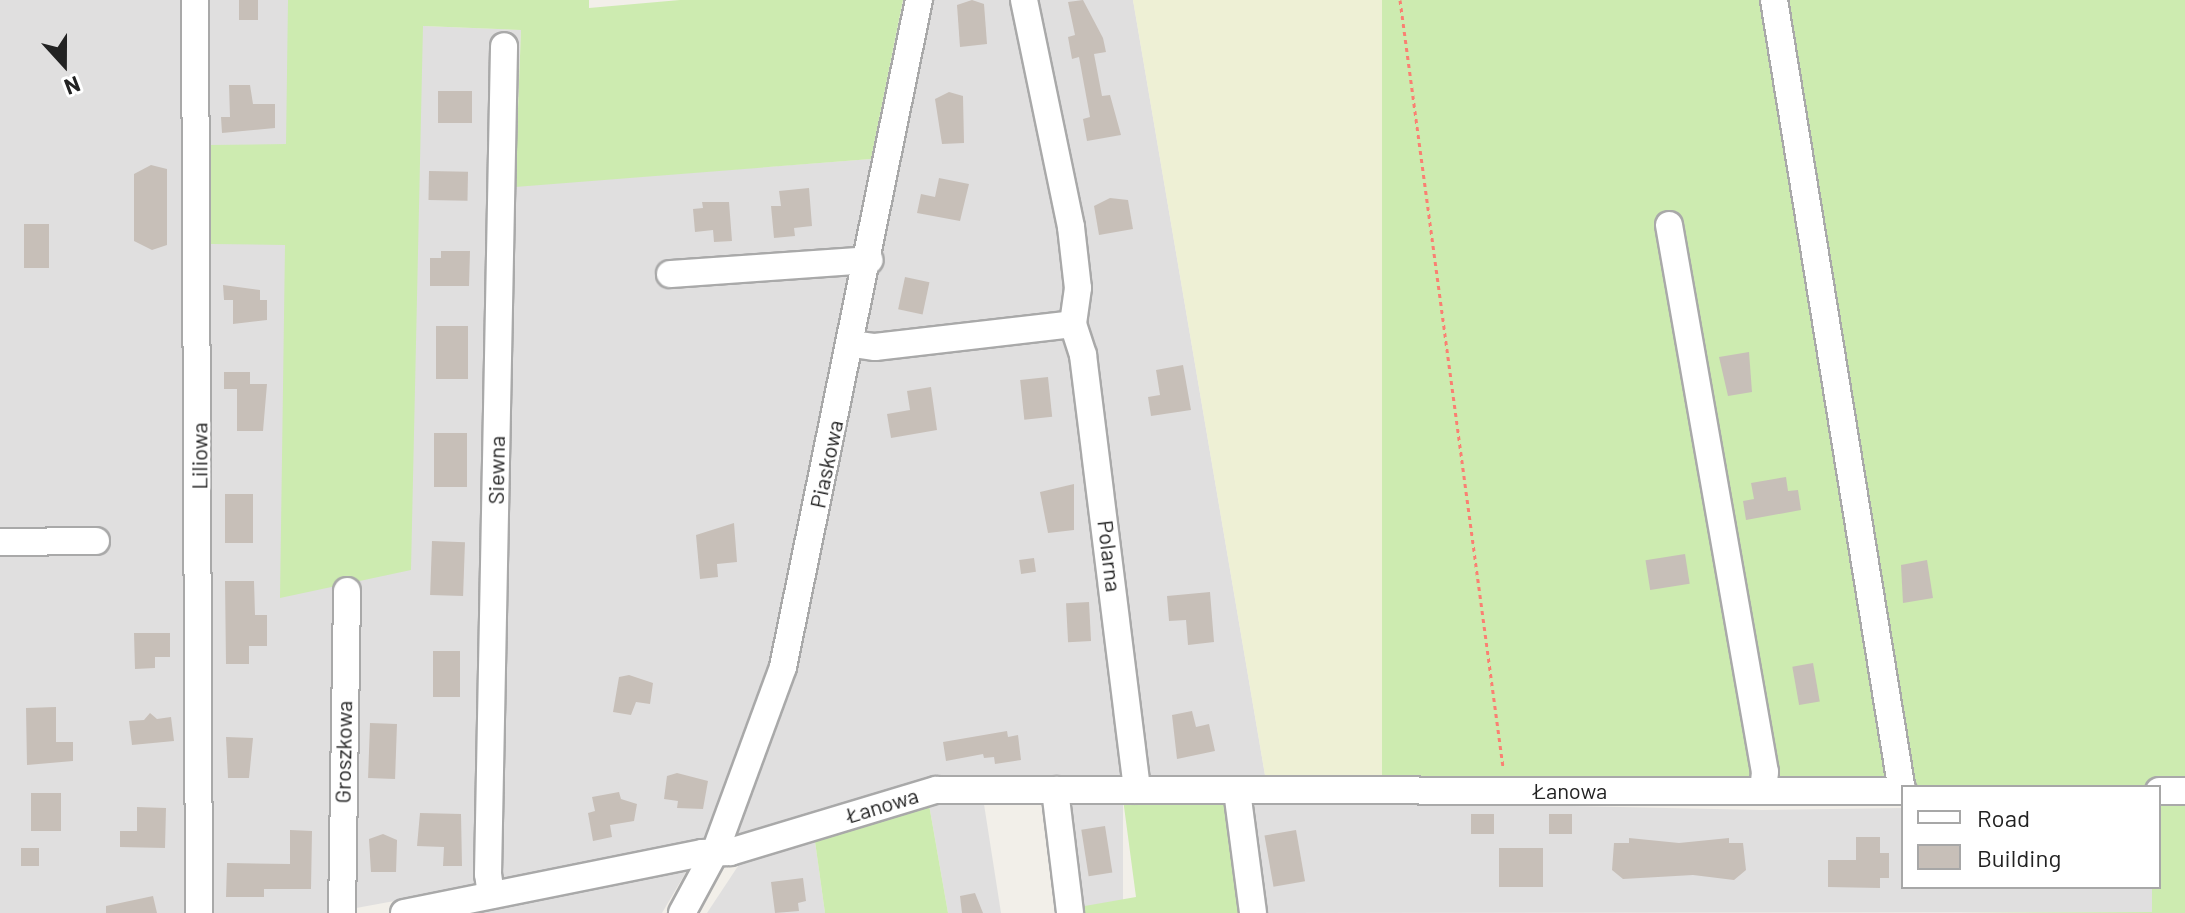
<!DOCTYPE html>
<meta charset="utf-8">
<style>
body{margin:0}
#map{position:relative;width:2185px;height:913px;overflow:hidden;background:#f2efe9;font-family:Barlow,sans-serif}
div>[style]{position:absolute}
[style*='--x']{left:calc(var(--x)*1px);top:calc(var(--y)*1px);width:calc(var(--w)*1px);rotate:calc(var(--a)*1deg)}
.residential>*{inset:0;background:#e0dfdf;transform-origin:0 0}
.farmland>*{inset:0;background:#eef0d5}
.grass>*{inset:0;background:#cdebb0;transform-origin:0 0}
.building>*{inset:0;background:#c7bfb8;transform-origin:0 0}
.path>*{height:3px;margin-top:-1.5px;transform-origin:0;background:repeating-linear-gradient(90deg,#fa8072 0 4px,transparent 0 8px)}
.roads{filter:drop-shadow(2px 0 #a9a9a9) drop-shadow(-2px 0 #a9a9a9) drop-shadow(0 2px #a9a9a9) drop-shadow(0 -2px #a9a9a9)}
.minor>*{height:26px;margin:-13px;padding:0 13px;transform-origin:13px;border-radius:13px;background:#fff}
span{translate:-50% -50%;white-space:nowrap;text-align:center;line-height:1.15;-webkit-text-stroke:6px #fff;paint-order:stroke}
.street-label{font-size:22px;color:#222}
.legend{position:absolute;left:1901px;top:785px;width:260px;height:104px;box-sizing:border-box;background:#fff;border:2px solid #a7a7a7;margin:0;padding:10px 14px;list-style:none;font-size:24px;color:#222}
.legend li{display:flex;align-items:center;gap:16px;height:40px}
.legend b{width:40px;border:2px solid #a7a7a7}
.north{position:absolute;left:24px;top:24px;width:80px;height:80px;-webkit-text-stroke:6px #fff;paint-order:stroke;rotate:159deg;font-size:22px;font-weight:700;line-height:32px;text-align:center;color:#222}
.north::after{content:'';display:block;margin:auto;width:28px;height:36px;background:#222;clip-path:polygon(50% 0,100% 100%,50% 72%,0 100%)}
</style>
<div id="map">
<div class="residential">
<div style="clip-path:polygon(0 0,288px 0,288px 31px,423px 26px,521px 30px,515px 186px,871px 159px,903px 0,1133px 0,1266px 781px,933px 781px,733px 839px,329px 913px,0 913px)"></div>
<div style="clip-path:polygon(983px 798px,1001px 913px,948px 913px,928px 799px)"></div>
<div style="left:1063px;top:799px;width:60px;height:109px"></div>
<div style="clip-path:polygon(1245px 799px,1762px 810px,1903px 808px,1903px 887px,2152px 887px,2153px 912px,1262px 913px)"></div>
<div style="clip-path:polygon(814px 834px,825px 913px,707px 913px,746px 854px)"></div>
<div style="clip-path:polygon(689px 867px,662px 913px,474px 913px)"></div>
</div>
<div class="farmland">
<div style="clip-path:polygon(1133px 0,1382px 0,1490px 782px,1266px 781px)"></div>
</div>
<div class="grass">
<div style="clip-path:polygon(288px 0,589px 0,589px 8px,680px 0,903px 0,871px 159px,515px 187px,521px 30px,423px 26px,411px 570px,280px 598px,285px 245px,211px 244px,208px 145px,286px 144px)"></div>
<div style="left:1382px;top:0;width:803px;height:789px"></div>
<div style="clip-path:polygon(928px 799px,948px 913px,825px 913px,814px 834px)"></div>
<div style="clip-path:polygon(1123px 799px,1226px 802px,1244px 913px,1080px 913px,1079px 907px,1136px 897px)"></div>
<div style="clip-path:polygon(2159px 803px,2185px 804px,2185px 913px,1958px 913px,2152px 912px,2152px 887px,2159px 887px)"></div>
</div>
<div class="building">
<div style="left:239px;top:0;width:19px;height:20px"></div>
<div style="clip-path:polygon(972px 0,984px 4px,987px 44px,960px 47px,957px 5px)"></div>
<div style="clip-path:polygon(1083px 0,1103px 38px,1106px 52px,1094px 54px,1102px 96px,1110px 95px,1121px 135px,1087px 141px,1083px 119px,1090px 117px,1079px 57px,1072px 59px,1068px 37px,1075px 35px,1068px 2px)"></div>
<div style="clip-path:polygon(229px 85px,250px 85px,253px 104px,275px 104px,275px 128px,222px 133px,221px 117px,230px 117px)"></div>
<div style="left:438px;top:91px;width:34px;height:32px"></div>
<div style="clip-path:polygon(949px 92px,963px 96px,964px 143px,942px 144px,935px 99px)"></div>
<div style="clip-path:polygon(151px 165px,167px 169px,167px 245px,152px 250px,134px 241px,134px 174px)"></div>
<div style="left:429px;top:171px;width:39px;height:29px;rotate:1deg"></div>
<div style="clip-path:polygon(939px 178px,969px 184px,960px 221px,917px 213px,921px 194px,935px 197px)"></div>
<div style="clip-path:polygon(809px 188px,812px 226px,794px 228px,795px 236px,774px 238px,771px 206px,781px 206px,779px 191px)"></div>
<div style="clip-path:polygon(1110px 198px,1128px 200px,1133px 229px,1099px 235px,1094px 206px)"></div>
<div style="clip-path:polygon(702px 202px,729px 202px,732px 241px,714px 242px,713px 230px,695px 232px,693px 209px,703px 208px)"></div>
<div style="left:24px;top:224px;width:25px;height:44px"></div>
<div style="clip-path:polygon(441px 251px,470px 251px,469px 286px,430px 286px,430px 258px,441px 258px)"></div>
<div style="left:905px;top:277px;width:25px;height:33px;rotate:12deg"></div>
<div style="clip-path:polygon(223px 285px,260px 290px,260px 300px,267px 300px,267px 320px,233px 324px,233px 300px,224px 300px)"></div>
<div style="left:436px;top:326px;width:32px;height:53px"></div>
<div style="clip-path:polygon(1749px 352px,1752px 392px,1728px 396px,1719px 357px)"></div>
<div style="clip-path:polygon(1183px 365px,1191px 410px,1151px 416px,1148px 397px,1160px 395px,1156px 370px)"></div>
<div style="clip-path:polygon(224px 372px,250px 372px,250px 384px,267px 384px,263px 431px,237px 431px,237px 389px,224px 389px)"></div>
<div style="left:1048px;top:377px;width:40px;height:28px;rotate:84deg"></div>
<div style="clip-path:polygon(931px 387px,937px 430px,891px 438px,887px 414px,910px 410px,907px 391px)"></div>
<div style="left:434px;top:433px;width:33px;height:54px"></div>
<div style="clip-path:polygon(1786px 477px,1788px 491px,1798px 490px,1801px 510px,1746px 520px,1743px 501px,1754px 499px,1751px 483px)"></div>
<div style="clip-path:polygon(1074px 484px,1074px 530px,1048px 533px,1040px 492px)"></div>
<div style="left:225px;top:494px;width:28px;height:49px"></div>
<div style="clip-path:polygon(734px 523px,737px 562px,717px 564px,718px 577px,700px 579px,696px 535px)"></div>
<div style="left:432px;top:541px;width:33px;height:54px;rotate:2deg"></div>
<div style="left:1685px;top:554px;width:30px;height:40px;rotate:81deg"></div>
<div style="left:1034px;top:558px;width:14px;height:15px;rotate:82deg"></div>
<div style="clip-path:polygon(1927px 560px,1933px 598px,1903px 603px,1901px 565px)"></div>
<div style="clip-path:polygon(225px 581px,254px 581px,255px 615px,267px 615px,267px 646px,249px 646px,249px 664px,226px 664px)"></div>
<div style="clip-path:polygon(1210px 592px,1214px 642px,1188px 645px,1186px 620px,1169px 621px,1167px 596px)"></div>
<div style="left:1089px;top:602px;width:39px;height:23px;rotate:87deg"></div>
<div style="clip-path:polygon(134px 633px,170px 633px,170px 657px,155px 657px,155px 668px,135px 669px)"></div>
<div style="left:433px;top:651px;width:27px;height:46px"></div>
<div style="left:1813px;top:663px;width:39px;height:21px;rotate:80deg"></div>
<div style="clip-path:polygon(629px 675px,653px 683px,650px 704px,636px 702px,631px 715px,613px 712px,619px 677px)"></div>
<div style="clip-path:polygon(56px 707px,56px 742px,73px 742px,73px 761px,27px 765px,26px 708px)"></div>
<div style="clip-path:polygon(1192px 711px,1196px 727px,1209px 724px,1215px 751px,1177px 759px,1172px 715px)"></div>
<div style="clip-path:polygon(150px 713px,157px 719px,171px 717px,174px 741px,132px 745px,129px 721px,144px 720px)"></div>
<div style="left:370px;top:723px;width:27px;height:55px;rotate:2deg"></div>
<div style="clip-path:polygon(1007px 731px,1008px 737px,1018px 735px,1021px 760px,995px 764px,994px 757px,984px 758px,983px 754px,946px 761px,943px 742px)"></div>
<div style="clip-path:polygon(226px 737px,253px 738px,249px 778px,228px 778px)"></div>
<div style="clip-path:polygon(677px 773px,708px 781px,703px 809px,677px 808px,678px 801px,664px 799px,667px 776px)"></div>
<div style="clip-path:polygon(619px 792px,621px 799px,637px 804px,634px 821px,610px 825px,612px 837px,593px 841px,588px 813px,595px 811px,592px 797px)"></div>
<div style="left:31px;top:793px;width:30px;height:38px"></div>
<div style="clip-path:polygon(137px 807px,166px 808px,165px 848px,120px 847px,120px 831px,137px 831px)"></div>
<div style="clip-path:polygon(420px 813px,461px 814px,462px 866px,443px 866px,444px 847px,417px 846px)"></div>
<div style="left:1471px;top:814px;width:23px;height:20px"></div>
<div style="left:1549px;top:814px;width:23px;height:20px"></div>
<div style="left:1105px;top:826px;width:47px;height:24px;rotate:81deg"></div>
<div style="clip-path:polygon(290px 830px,312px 831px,311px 889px,264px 889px,264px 897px,226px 897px,227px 863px,290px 864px)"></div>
<div style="left:1296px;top:830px;width:52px;height:32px;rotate:80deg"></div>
<div style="clip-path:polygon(383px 834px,397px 840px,396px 872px,371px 872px,369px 839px)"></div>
<div style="clip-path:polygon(1856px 837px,1880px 837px,1880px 853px,1889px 853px,1889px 878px,1880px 878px,1880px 888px,1828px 887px,1828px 860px,1856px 860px)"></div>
<div style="clip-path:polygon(1629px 838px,1679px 843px,1729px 838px,1729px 843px,1743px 843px,1746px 870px,1734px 880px,1693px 875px,1623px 879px,1612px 870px,1614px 843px,1629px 843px)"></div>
<div style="left:21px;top:848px;width:18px;height:18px"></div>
<div style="left:1499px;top:848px;width:44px;height:39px"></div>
<div style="clip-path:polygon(803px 878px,806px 901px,798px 903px,799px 911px,775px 913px,771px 882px)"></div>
<div style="clip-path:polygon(975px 893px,983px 913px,962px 913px,960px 896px)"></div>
<div style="clip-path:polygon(153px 896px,157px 913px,106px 913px,106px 906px)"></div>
</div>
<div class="path">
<div style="--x:1400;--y:0;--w:774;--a:82.35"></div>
</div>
<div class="roads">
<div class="minor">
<div style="--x:195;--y:0;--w:913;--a:89.75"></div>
<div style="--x:1024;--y:0;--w:232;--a:78.3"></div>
<div style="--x:1071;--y:227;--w:61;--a:83.5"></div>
<div style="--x:1078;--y:288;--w:36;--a:98"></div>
<div style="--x:1073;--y:324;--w:33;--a:72"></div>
<div style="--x:1083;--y:355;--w:438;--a:82.9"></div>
<div style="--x:1774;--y:0;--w:801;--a:80.81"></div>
<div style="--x:1669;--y:225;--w:555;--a:80.05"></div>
<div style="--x:1765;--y:772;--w:18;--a:96"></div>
<div style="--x:670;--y:274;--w:200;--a:-4"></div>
<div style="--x:853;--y:344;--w:22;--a:8"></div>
<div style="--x:875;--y:347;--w:199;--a:-6.6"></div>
<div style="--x:0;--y:542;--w:96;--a:-0.6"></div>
<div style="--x:1055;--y:790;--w:124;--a:83"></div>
<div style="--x:1237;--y:791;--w:123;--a:82.5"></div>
<div style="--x:2159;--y:791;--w:26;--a:0"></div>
<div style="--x:491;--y:895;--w:21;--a:-98"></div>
<div style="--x:488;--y:874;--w:828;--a:-88.89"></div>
<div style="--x:342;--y:913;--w:322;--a:-89.1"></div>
<div style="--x:404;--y:913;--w:304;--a:-11.4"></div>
<div style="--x:702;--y:853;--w:28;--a:-2"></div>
<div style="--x:730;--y:852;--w:215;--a:-16.8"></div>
<div style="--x:936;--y:790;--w:967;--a:0.06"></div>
<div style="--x:682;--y:913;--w:69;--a:-61.6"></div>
<div style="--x:715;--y:852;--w:197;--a:-69.8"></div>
<div style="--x:783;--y:667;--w:681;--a:-78.48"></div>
</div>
</div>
<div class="street-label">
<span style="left:199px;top:456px;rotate:-90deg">Liliowa</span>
<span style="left:826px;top:464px;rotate:-78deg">Piaskowa</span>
<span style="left:496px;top:470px;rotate:-89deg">Siewna</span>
<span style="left:1110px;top:556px;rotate:83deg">Polarna</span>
<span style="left:343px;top:752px;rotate:-89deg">Groszkowa</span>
<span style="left:1570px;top:791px">Łanowa</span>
<span style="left:882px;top:805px;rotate:-17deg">Łanowa</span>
</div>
<ul class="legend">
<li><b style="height:10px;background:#fff"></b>Road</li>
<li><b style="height:22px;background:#c7bfb8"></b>Building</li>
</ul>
<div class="north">N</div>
</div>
